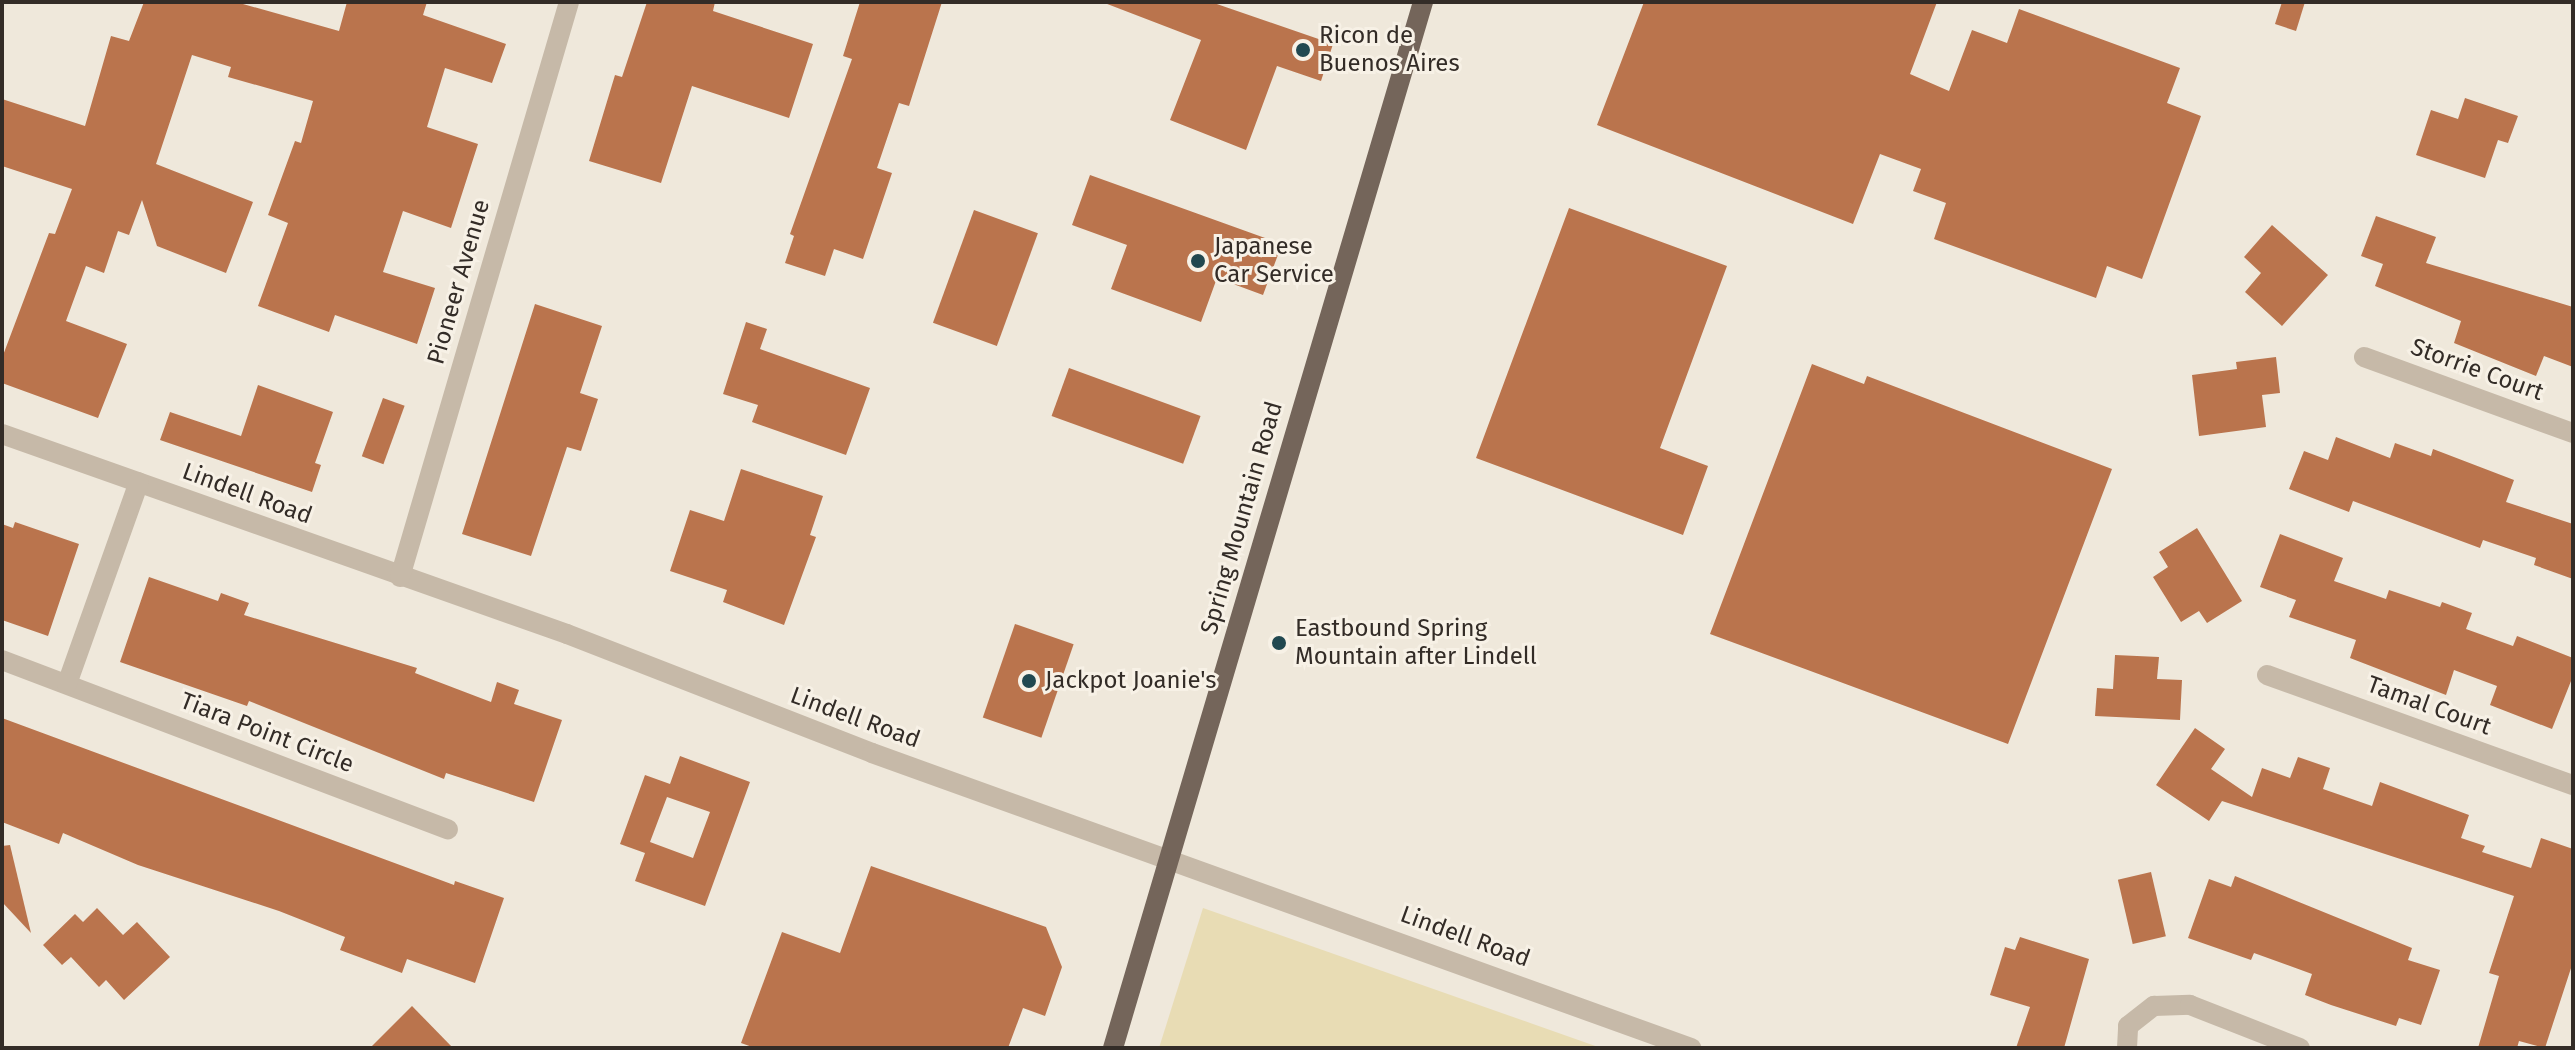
<!DOCTYPE html>
<style>
body{margin:0}
#map{position:relative;width:2575px;height:1050px;overflow:hidden;background:#efe8db;font-family:"Fira Sans",sans-serif}
div>[style]{position:absolute}
[style*='--x']{left:calc(var(--x)*1px);top:calc(var(--y)*1px);width:calc(var(--w)*1px);rotate:calc(var(--a)*1deg)}
.sand>*{inset:0;background:#e8dcb4}
.building>*{inset:0;background:#ba744d;transform-origin:0 0}
.minor>*{height:20px;margin:-10px;padding:0 10px;transform-origin:10px;border-radius:10px;background:#c6b9a8}
.major>*{height:20px;margin:-10px;padding:0 10px;transform-origin:10px;border-radius:10px;background:#74655a}
.dots>*{width:22px;height:22px;translate:-50% -50%;box-sizing:border-box;border:4px solid #f7f1e6;border-radius:50%}
span{translate:-50% -50%;white-space:nowrap;text-align:center;line-height:1.15;-webkit-text-stroke:6px #f7f1e6;paint-order:stroke}
.poi-label{font-size:24px;color:#332c27}
.left{translate:0 -50%;text-align:left}
.street-label{font-size:24px;color:#332c27}
.frame{position:absolute;inset:0;border:4px solid #332c27;pointer-events:none}
</style>
<div id="map">
<div class="sand">
<div style="clip-path:polygon(1203px 908px,1533px 1024px,1601px 1048px,1159px 1048px)"></div>
</div>
<div class="building">
<div style="clip-path:polygon(144px 2px,236px 2px,339px 31px,347px 2px,427px 2px,423px 15px,506px 44px,492px 83px,445px 68px,427px 127px,478px 144px,451px 228px,403px 211px,383px 272px,435px 288px,417px 344px,335px 315px,329px 332px,258px 306px,288px 223px,268px 215px,295px 141px,301px 143px,313px 101px,228px 77px,231px 67px,192px 55px,156px 164px,253px 202px,226px 273px,157px 246px,142px 200px,129px 235px,118px 231px,104px 273px,86px 266px,66px 321px,127px 344px,98px 418px,2px 383px,2px 358px,49px 233px,55px 234px,72px 189px,2px 166px,2px 99px,85px 126px,111px 36px,129px 41px)"></div>
<div style="clip-path:polygon(647px 2px,715px 2px,713px 11px,813px 44px,789px 118px,692px 86px,661px 183px,589px 161px,615px 75px,622px 77px)"></div>
<div style="clip-path:polygon(860px 2px,942px 2px,909px 106px,899px 103px,877px 168px,892px 173px,863px 259px,834px 249px,825px 276px,785px 263px,794px 236px,790px 234px,852px 59px,843px 56px)"></div>
<div style="clip-path:polygon(1102px 2px,1211px 2px,1333px 44px,1321px 81px,1277px 66px,1246px 150px,1170px 120px,1201px 40px)"></div>
<div style="clip-path:polygon(1644px 2px,1937px 2px,1910px 74px,1949px 91px,1972px 30px,2007px 43px,2019px 9px,2180px 68px,2167px 103px,2201px 116px,2142px 279px,2107px 266px,2096px 298px,1934px 239px,1946px 203px,1913px 191px,1921px 169px,1880px 154px,1853px 224px,1597px 125px)"></div>
<div style="clip-path:polygon(2282px 2px,2305px 2px,2296px 31px,2275px 24px)"></div>
<div style="clip-path:polygon(2465px 98px,2518px 116px,2508px 143px,2498px 140px,2485px 178px,2416px 155px,2431px 110px,2458px 119px)"></div>
<div style="clip-path:polygon(1090px 175px,1282px 244px,1263px 295px,1217px 278px,1201px 322px,1111px 289px,1127px 245px,1072px 225px)"></div>
<div style="clip-path:polygon(1569px 208px,1727px 266px,1660px 448px,1708px 466px,1683px 535px,1476px 458px)"></div>
<div style="left:974px;top:210px;width:68px;height:120px;rotate:20deg"></div>
<div style="clip-path:polygon(2376px 216px,2436px 237px,2426px 263px,2573px 307px,2573px 367px,2544px 356px,2536px 376px,2454px 343px,2461px 321px,2375px 286px,2383px 264px,2361px 256px)"></div>
<div style="clip-path:polygon(2272px 225px,2328px 275px,2282px 326px,2245px 292px,2261px 273px,2244px 257px)"></div>
<div style="clip-path:polygon(535px 304px,602px 326px,580px 393px,598px 399px,581px 451px,567px 447px,531px 556px,462px 534px)"></div>
<div style="clip-path:polygon(746px 322px,767px 329px,760px 349px,870px 388px,846px 455px,752px 422px,758px 405px,723px 394px)"></div>
<div style="clip-path:polygon(2276px 357px,2280px 393px,2262px 395px,2266px 427px,2199px 436px,2192px 375px,2237px 369px,2236px 362px)"></div>
<div style="clip-path:polygon(1812px 364px,1864px 384px,1867px 376px,2112px 469px,2008px 744px,1710px 634px)"></div>
<div style="left:1069px;top:368px;width:140px;height:51px;rotate:20deg"></div>
<div style="clip-path:polygon(258px 385px,333px 412px,315px 463px,321px 465px,312px 492px,160px 440px,170px 412px,241px 436px)"></div>
<div style="left:383px;top:398px;width:23px;height:62px;rotate:20deg"></div>
<div style="clip-path:polygon(2336px 437px,2390px 458px,2395px 443px,2431px 456px,2433px 449px,2514px 480px,2506px 502px,2573px 524px,2573px 579px,2534px 565px,2536px 558px,2483px 540px,2480px 548px,2353px 501px,2349px 512px,2289px 489px,2304px 451px,2328px 460px)"></div>
<div style="clip-path:polygon(741px 469px,823px 496px,810px 535px,816px 537px,784px 625px,723px 602px,727px 590px,670px 571px,690px 510px,724px 521px)"></div>
<div style="clip-path:polygon(15px 522px,79px 544px,48px 636px,2px 620px,2px 524px,13px 528px)"></div>
<div style="clip-path:polygon(2197px 528px,2242px 601px,2207px 623px,2199px 611px,2181px 622px,2153px 577px,2168px 567px,2159px 552px)"></div>
<div style="clip-path:polygon(2280px 534px,2343px 558px,2334px 581px,2386px 599px,2389px 590px,2440px 607px,2442px 602px,2472px 613px,2466px 629px,2513px 646px,2517px 636px,2573px 658px,2573px 676px,2552px 729px,2490px 705px,2497px 686px,2454px 670px,2446px 695px,2350px 658px,2356px 640px,2289px 617px,2296px 600px,2260px 587px)"></div>
<div style="clip-path:polygon(149px 577px,218px 601px,221px 593px,249px 603px,244px 615px,417px 668px,415px 673px,491px 702px,497px 682px,519px 690px,514px 704px,562px 720px,534px 802px,446px 773px,444px 779px,249px 701px,247px 706px,120px 662px)"></div>
<div style="left:1015px;top:624px;width:62px;height:99px;rotate:19deg"></div>
<div style="clip-path:polygon(2115px 655px,2159px 657px,2157px 679px,2182px 680px,2180px 720px,2095px 716px,2097px 688px,2113px 689px)"></div>
<div style="clip-path:polygon(2px 718px,454px 885px,455px 881px,504px 898px,475px 983px,407px 959px,402px 973px,340px 950px,345px 937px,279px 911px,138px 865px,63px 833px,59px 844px,2px 822px)"></div>
<div style="clip-path:polygon(2195px 728px,2225px 749px,2211px 769px,2252px 797px,2262px 768px,2290px 778px,2298px 757px,2330px 768px,2323px 789px,2372px 806px,2380px 782px,2469px 815px,2461px 838px,2485px 846px,2482px 852px,2531px 868px,2541px 838px,2573px 849px,2573px 962px,2545px 1048px,2519px 1041px,2517px 1048px,2478px 1048px,2499px 976px,2489px 973px,2514px 896px,2222px 801px,2209px 821px,2156px 785px)"></div>
<div style="clip-path:polygon(evenodd,680px 756px,750px 782px,705px 906px,635px 881px,645px 853px,620px 844px,645px 775px,670px 784px,680px 756px,667px 797px,710px 812px,693px 858px,650px 842px,667px 797px)"></div>
<div style="clip-path:polygon(10px 845px,31px 933px,2px 902px,2px 846px)"></div>
<div style="clip-path:polygon(871px 866px,1046px 927px,1062px 967px,1045px 1016px,1023px 1008px,1008px 1048px,755px 1048px,741px 1043px,782px 932px,840px 953px)"></div>
<div style="left:2151px;top:872px;width:66px;height:34px;rotate:77deg"></div>
<div style="clip-path:polygon(2235px 876px,2412px 948px,2408px 960px,2440px 970px,2421px 1025px,2399px 1018px,2396px 1026px,2331px 1005px,2305px 995px,2312px 974px,2254px 953px,2251px 960px,2188px 938px,2209px 879px,2231px 887px)"></div>
<div style="clip-path:polygon(97px 908px,123px 935px,137px 922px,170px 957px,124px 1000px,106px 980px,99px 987px,71px 957px,62px 965px,43px 945px,75px 914px,83px 922px)"></div>
<div style="clip-path:polygon(2020px 937px,2089px 959px,2064px 1048px,2016px 1048px,2030px 1007px,1990px 995px,2005px 947px,2015px 950px)"></div>
<div style="clip-path:polygon(412px 1006px,453px 1048px,370px 1048px)"></div>
</div>
<div class="minor">
<div style="--x:2364;--y:357;--w:222;--a:20"></div>
<div style="--x:2;--y:434;--w:599;--a:19.49"></div>
<div style="--x:567;--y:634;--w:327;--a:21.3"></div>
<div style="--x:872;--y:753;--w:871;--a:19.81"></div>
<div style="--x:400;--y:577;--w:599;--a:-73.62"></div>
<div style="--x:2;--y:660;--w:477;--a:20.8"></div>
<div style="--x:2267;--y:675;--w:325;--a:19.8"></div>
<div style="--x:67;--y:684;--w:214;--a:-70.4"></div>
<div style="--x:2127;--y:1048;--w:22;--a:-87"></div>
<div style="--x:2128;--y:1026;--w:33;--a:-38"></div>
<div style="--x:2154;--y:1006;--w:36;--a:-2"></div>
<div style="--x:2190;--y:1005;--w:118;--a:21.4"></div>
</div>
<div class="major">
<div style="--x:1113;--y:1048;--w:1091;--a:-73.49"></div>
</div>
<div class="dots">
<div style="left:1303px;top:50px;background:#214850"></div>
<div style="left:1198px;top:261px;background:#214850"></div>
<div style="left:1279px;top:643px;background:#214850"></div>
<div style="left:1029px;top:681px;background:#214850"></div>
</div>
<div class="poi-label">
<span class="left" style="left:1319px;top:50px">Ricon de<br>Buenos Aires</span>
<span class="left" style="left:1214px;top:261px">Japanese<br>Car Service</span>
<span class="left" style="left:1295px;top:643px">Eastbound Spring<br>Mountain after Lindell</span>
<span class="left" style="left:1045px;top:681px">Jackpot Joanie's</span>
</div>
<div class="street-label">
<span style="left:459px;top:282px;rotate:-74deg">Pioneer Avenue</span>
<span style="left:2477px;top:370px;rotate:20deg">Storrie Court</span>
<span style="left:247px;top:494px;rotate:20deg">Lindell Road</span>
<span style="left:1242px;top:518px;rotate:-74deg">Spring Mountain Road</span>
<span style="left:2429px;top:706px;rotate:20deg">Tamal Court</span>
<span style="left:855px;top:718px;rotate:20deg">Lindell Road</span>
<span style="left:267px;top:733px;rotate:21deg">Tiara Point Circle</span>
<span style="left:1465px;top:937px;rotate:20deg">Lindell Road</span>
</div>
<div class="frame"></div>
</div>
